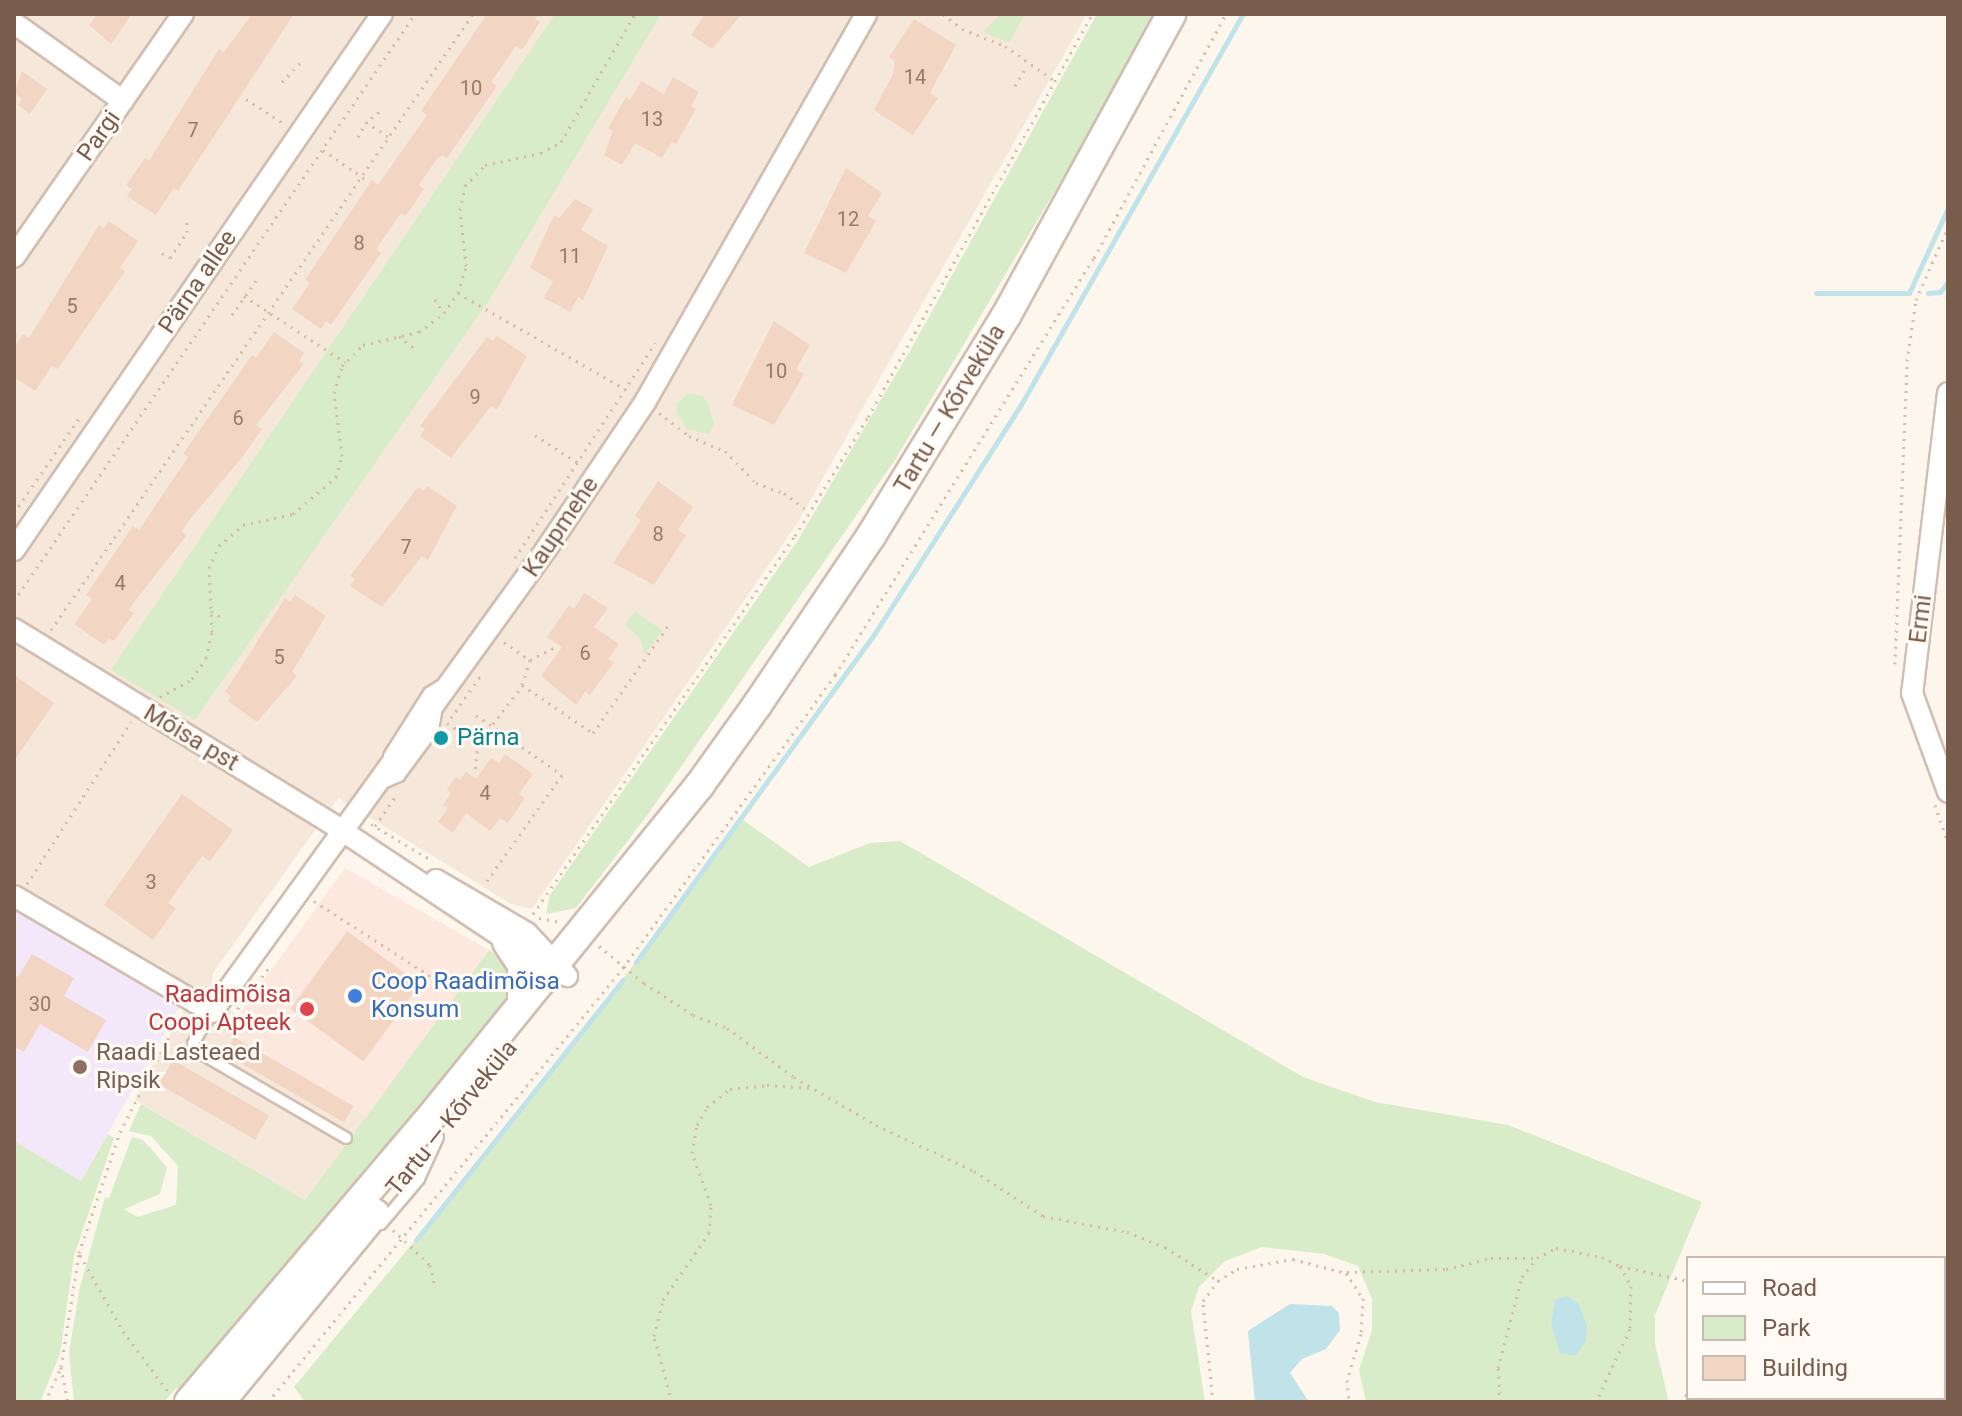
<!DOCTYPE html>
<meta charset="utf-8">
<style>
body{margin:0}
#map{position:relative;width:1962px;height:1416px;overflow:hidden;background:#fdf6ec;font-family:Roboto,sans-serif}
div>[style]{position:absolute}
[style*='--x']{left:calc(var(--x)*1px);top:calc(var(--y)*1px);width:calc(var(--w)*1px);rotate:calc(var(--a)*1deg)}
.residential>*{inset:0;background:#f5e8da}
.commercial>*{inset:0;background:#fde8e0}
.education>*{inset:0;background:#f3e8fa}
.green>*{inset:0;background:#d8ecc9}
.water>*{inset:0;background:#bfe3e8}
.stream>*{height:5px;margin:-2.5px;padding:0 2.5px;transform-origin:2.5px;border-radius:2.5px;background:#bfe3e8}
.building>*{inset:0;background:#f3d5c3;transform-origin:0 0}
.path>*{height:3px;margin-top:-1.5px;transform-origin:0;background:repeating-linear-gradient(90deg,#d9b8a5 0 2px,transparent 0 8px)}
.roads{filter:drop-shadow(2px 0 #d1beb0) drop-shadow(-2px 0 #d1beb0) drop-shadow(0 2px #d1beb0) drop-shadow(0 -2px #d1beb0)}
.service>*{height:10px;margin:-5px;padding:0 5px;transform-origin:5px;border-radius:5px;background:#fff}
.minor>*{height:20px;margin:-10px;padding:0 10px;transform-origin:10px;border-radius:10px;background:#fff}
.secondary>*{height:28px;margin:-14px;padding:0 14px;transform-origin:14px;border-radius:14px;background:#fff}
.dots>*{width:22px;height:22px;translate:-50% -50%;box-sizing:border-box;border:4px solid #fffaf3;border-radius:50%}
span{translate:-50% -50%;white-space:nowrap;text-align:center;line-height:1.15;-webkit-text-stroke:6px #fffaf3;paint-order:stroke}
.number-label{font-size:20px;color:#987a6a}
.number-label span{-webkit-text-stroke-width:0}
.street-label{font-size:24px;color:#7a5c4d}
.culture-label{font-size:24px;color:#0d838f}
.left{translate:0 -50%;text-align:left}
.shop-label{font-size:24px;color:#366cbe}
.health-label{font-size:24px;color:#be3a42}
.right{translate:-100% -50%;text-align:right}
.education-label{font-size:24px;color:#785e54}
.frame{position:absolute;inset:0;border:16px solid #7a5c4d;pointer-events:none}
.legend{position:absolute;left:1686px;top:1256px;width:260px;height:144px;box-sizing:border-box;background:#fffaf3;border:2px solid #cabbb1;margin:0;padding:10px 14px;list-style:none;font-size:24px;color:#7a5c4d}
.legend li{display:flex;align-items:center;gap:16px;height:40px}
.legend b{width:40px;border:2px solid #cabbb1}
</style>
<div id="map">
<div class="residential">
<div style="clip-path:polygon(14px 14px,1087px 14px,798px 522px,532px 909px,511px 904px,338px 798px,213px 973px,210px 997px,245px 1021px,234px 1037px,368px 1117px,305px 1200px,135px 1100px,194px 991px,14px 881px)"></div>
</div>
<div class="commercial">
<div style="clip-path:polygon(345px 868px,489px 950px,368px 1117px,234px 1037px,245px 1021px,238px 1016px)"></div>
</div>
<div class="education">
<div style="clip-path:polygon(14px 904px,183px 1000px,81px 1181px,14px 1141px)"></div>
</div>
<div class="green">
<div style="clip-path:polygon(555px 14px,661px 14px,490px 299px,195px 720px,111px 670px)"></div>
<div style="clip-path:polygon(1001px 14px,1025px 14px,1009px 43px,983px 32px)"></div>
<div style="clip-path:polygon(1097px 14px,1152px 14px,1106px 105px,895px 460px,646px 817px,576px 908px,546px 914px,550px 895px,798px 540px,911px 349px)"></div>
<div style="clip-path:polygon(688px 393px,703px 396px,708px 404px,714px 423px,709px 434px,687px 429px,677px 413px,677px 403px)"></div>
<div style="clip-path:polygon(635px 611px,662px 630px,645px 655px,641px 640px,625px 625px)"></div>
<div style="clip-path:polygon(743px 820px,809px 867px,870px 843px,900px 841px,1303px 1077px,1375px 1102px,1508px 1125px,1702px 1202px,1655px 1315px,1655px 1344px,1669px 1402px,1366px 1402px,1359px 1370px,1372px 1330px,1372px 1299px,1358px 1266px,1324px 1254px,1262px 1247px,1225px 1261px,1199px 1287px,1191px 1311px,1205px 1402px,305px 1402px,294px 1387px,534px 1096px)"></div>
<div style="clip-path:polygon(489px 950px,511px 964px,510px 999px,184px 1389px,176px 1388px,164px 1402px,74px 1402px,69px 1353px,79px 1291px,105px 1197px,109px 1198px,132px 1137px,143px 1140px,167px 1167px,160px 1194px,124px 1209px,137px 1217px,176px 1205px,178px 1166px,151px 1136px,129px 1131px,141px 1104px,305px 1200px)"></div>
<div style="clip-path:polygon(108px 1134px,114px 1138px,74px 1256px,60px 1354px,40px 1402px,14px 1402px,14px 1141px,81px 1181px)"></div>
</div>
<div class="water">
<div style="clip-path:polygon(1567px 1296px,1579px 1304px,1587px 1326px,1586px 1341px,1575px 1356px,1560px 1353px,1551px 1324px,1555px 1300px)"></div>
<div style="clip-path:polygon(1290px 1304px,1332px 1306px,1339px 1313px,1340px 1330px,1326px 1349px,1302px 1359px,1290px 1373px,1309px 1402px,1255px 1402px,1248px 1331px)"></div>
</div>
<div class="stream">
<div style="--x:1816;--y:293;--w:93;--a:0"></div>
<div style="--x:1909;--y:293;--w:94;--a:-65.4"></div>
<div style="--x:1928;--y:293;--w:12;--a:-5"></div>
<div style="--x:1940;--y:292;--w:13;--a:-51"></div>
<div style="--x:636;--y:962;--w:403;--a:-54"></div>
<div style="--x:873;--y:636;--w:271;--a:-57.4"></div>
<div style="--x:1019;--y:408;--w:453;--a:-60.4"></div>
<div style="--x:416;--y:1240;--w:332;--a:-51.5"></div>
</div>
<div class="building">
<div style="clip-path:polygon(97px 14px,132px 14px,111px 44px,89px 25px)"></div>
<div style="clip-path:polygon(252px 14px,294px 14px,178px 191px,174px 188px,156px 215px,127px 196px,132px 189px,126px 185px,145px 158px,149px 161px,219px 49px,224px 52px)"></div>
<div style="clip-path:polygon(487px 14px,538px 14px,535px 19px,540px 22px,522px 50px,516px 46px,491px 82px,497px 86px,447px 158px,442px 155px,436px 160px,419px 185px,424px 189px,406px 216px,401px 213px,376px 249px,381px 253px,331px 325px,326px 321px,321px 329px,292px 309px,310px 283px,305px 280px,372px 180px,378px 185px,427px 115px,421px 111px)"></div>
<div style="clip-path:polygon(705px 14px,742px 14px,712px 49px,691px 35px)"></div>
<div style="clip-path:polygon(914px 19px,956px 45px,930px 93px,938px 98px,913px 135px,874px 110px,893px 74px,895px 62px,889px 57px)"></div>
<div style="clip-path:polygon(22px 71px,47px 89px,30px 114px,18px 105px,22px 99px,14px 93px)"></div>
<div style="clip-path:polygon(673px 77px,699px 92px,691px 106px,696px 109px,676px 144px,672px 142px,662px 158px,635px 143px,622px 165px,604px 155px,613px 131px,608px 128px,626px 97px,630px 100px,641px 81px,664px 94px)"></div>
<div style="clip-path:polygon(846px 168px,882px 193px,868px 216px,876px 221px,846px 273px,804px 253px)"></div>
<div style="clip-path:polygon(575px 199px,593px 209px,581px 230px,608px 246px,583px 300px,578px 297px,570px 312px,544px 298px,553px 281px,530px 268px,554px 215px,559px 218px)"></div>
<div style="clip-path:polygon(109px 221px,138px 241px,120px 268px,125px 271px,58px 369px,52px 366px,35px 391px,14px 377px,14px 348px,23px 334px,29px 338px,99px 225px,104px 228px)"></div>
<div style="clip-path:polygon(774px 321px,810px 345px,796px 369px,804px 374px,774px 425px,732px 405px)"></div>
<div style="clip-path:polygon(274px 332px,304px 353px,299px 361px,304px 364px,256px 425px,262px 429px,244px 455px,186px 524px,182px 532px,187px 535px,128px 610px,134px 613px,114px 641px,109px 638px,104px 645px,74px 624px,92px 599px,86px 595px,133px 526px,139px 530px,188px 457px,183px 454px,252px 355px,256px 358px)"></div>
<div style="clip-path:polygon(497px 336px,527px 356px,497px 410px,491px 406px,451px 458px,420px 436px,425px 429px,420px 426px,487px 337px,493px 341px)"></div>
<div style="clip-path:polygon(658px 481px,693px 507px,678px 530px,686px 535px,654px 585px,613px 563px,641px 520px,635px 516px)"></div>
<div style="clip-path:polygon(427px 486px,457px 506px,428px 560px,422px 556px,382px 607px,350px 586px,355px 579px,350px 576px,418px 487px,424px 491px)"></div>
<div style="clip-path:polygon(584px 593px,608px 608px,594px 627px,619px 644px,608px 659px,614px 662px,590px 695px,585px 692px,576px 705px,541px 676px,562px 647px,547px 637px,569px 605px,574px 609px)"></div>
<div style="clip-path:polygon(295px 595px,326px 616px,292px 672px,297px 676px,257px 722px,228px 701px,231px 696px,225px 692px,285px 598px,290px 602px)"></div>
<div style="clip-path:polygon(14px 675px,54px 703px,14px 761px)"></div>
<div style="clip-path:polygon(505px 754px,533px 774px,519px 794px,525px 798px,508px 823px,500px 818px,490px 831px,466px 813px,453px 833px,438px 822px,448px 808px,443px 805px,451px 793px,447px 789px,456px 777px,460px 780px,466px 772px,476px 779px,491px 758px,499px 763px)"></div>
<div style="clip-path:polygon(182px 794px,233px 830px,210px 861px,202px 856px,168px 903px,176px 908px,153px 940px,104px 905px)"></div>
<div style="left:347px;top:931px;width:90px;height:96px;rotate:36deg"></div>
<div style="clip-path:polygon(32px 954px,74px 978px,64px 996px,106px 1020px,88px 1052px,40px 1024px,24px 1052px,14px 1046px,14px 974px,18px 977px)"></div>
<div style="left:234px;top:1037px;width:138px;height:19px;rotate:30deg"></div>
<div style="left:173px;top:1060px;width:111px;height:28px;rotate:30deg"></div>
</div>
<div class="path">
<div style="--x:943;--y:14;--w:24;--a:38"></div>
<div style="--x:962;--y:29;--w:46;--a:21.6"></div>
<div style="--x:1005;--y:46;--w:61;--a:35"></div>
<div style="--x:282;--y:82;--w:26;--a:-47"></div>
<div style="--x:1015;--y:86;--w:24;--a:-60"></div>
<div style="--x:246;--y:99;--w:44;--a:33"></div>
<div style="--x:379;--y:112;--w:16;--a:142"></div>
<div style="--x:366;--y:122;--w:27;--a:34"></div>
<div style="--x:358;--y:137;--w:17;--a:-62"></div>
<div style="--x:323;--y:150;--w:55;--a:34.6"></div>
<div style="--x:162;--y:253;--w:9;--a:32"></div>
<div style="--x:170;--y:258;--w:31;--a:-57"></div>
<div style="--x:187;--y:232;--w:15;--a:-90"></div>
<div style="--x:458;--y:293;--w:195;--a:29.9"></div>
<div style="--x:244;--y:296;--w:121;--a:33.2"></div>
<div style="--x:435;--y:299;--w:16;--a:60"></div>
<div style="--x:232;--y:315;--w:47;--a:-55.3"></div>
<div style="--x:399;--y:336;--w:19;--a:39"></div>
<div style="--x:659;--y:413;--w:38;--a:37"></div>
<div style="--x:689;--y:436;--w:39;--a:23"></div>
<div style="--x:725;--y:451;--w:45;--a:45.9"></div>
<div style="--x:756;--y:483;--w:30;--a:20"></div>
<div style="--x:784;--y:493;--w:31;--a:37"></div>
<div style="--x:535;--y:435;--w:51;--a:33.1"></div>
<div style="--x:14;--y:513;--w:116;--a:-55.5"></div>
<div style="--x:515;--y:558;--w:257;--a:-56.9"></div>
<div style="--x:14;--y:601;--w:711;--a:-55.66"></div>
<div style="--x:211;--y:611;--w:12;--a:31"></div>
<div style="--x:51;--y:630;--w:747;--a:-55.59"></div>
<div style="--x:504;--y:642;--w:32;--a:35"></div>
<div style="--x:530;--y:660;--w:28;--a:-27"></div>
<div style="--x:530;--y:660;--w:26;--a:108"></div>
<div style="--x:522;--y:685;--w:86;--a:34.1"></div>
<div style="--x:593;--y:733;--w:131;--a:-55"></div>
<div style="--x:1895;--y:664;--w:303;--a:-87.7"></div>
<div style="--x:1907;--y:361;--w:62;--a:-81.6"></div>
<div style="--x:1916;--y:300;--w:80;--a:-66.3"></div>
<div style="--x:160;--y:697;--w:37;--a:-29"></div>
<div style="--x:192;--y:679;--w:25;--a:-56"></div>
<div style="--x:206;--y:658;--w:27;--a:-77"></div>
<div style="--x:212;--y:632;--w:64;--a:-92.7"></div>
<div style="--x:209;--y:568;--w:24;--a:-66"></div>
<div style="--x:219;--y:546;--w:32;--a:-41"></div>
<div style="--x:243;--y:525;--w:51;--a:-12.4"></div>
<div style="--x:293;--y:514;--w:57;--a:-40.7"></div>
<div style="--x:336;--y:477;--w:22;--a:-74"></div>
<div style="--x:342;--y:456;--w:64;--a:-97.2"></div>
<div style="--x:334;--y:393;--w:28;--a:-73"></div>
<div style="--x:342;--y:366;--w:30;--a:-45"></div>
<div style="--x:363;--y:345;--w:57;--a:-13.1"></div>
<div style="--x:419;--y:332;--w:31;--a:-37"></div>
<div style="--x:444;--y:313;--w:24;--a:-55"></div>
<div style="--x:458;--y:293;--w:28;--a:-73"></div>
<div style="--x:466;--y:266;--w:56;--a:-96.1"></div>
<div style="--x:460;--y:210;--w:25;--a:-78"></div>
<div style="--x:465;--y:186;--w:29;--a:-46"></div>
<div style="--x:485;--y:165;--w:57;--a:-12.1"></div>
<div style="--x:541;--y:153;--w:23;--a:-29"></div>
<div style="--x:561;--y:142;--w:148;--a:-60"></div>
<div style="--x:476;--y:715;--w:105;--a:34.9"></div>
<div style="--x:562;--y:775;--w:135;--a:125.3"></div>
<div style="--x:451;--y:718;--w:52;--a:-55.1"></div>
<div style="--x:447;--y:723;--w:37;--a:33"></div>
<div style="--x:478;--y:743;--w:30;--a:96"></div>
<div style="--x:478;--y:743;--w:72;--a:-52.3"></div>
<div style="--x:1935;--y:805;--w:39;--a:71"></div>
<div style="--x:371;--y:824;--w:72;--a:30.8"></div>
<div style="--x:375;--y:826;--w:40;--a:-55.1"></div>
<div style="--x:27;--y:884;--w:193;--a:-57.3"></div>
<div style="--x:314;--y:901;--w:161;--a:32.8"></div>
<div style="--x:533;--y:914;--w:460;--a:-55.3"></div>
<div style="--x:795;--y:536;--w:140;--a:-58.5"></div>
<div style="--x:868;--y:417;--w:461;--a:-60.9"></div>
<div style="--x:539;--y:918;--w:20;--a:11"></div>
<div style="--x:599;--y:946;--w:58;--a:39.4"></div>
<div style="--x:644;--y:983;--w:59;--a:33.1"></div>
<div style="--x:693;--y:1015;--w:36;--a:21"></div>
<div style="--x:727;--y:1028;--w:83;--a:36.2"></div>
<div style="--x:794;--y:1077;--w:95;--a:30.3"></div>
<div style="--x:876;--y:1125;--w:108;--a:25.1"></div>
<div style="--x:974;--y:1171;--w:82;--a:33.1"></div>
<div style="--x:1043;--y:1216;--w:86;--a:10.8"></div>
<div style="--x:1127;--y:1232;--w:41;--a:21.5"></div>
<div style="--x:1165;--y:1247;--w:63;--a:32.7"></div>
<div style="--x:223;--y:1028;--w:78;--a:-52.8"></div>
<div style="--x:393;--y:1230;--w:51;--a:43.4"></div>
<div style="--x:430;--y:1265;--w:22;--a:77"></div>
<div style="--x:80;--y:1255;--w:87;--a:60.5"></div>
<div style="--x:123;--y:1331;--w:77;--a:53.4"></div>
<div style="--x:1868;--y:1258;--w:6;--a:0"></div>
<div style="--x:1944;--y:1263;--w:4;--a:0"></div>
<div style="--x:1620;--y:1266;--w:70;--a:12.4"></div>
<div style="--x:1347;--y:1272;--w:99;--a:-1.7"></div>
<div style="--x:1446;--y:1269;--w:46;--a:-13.7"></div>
<div style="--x:1491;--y:1258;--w:46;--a:0"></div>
<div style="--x:61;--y:1367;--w:36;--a:79"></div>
<div style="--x:45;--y:1402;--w:38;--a:-65"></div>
<div style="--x:61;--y:1367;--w:115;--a:-81"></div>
<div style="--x:79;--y:1253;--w:128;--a:-71.3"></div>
<div style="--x:120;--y:1132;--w:131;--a:-62.7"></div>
<div style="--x:268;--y:1402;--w:561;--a:-50.72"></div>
<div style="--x:623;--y:968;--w:362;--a:-54.1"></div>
<div style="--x:835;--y:675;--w:491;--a:-58.2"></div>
<div style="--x:1094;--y:258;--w:277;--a:-61.6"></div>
<div style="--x:672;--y:1402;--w:68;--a:-105.3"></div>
<div style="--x:654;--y:1336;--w:37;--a:-76"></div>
<div style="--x:663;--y:1300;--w:81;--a:-55.5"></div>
<div style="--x:709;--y:1233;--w:28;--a:-86"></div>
<div style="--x:711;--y:1205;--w:55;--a:-110.1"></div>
<div style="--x:692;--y:1153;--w:28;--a:-80"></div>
<div style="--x:697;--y:1125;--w:21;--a:-61"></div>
<div style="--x:707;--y:1107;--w:29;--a:-38"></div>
<div style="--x:730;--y:1089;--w:37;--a:-6"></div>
<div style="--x:767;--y:1085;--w:46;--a:3.7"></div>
<div style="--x:1213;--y:1402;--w:101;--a:-95.7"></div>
<div style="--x:1203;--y:1301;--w:25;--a:-53"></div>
<div style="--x:1218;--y:1281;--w:22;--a:-32"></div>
<div style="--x:1237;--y:1269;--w:57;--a:-10.1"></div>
<div style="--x:1293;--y:1259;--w:55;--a:14.8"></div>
<div style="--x:1346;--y:1273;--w:30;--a:56"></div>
<div style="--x:1363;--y:1298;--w:36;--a:93"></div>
<div style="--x:1361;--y:1334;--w:48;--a:106.9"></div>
<div style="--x:1347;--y:1380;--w:22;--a:85"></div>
<div style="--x:1500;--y:1402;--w:34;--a:-93"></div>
<div style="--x:1498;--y:1368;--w:94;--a:-75.2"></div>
<div style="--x:1522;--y:1277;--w:24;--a:-52"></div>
<div style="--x:1537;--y:1258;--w:21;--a:-28"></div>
<div style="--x:1556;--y:1248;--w:47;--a:11.1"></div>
<div style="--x:1602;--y:1257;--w:20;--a:27"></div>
<div style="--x:1620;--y:1266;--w:23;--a:61"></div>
<div style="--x:1631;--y:1286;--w:43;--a:91.3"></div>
<div style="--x:1630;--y:1329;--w:81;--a:115"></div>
<div style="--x:1680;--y:1402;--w:12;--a:-48"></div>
</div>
<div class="roads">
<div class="service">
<div style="--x:389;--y:756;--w:75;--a:-57.6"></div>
<div style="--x:429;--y:693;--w:13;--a:-32"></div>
<div style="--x:381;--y:784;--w:20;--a:-24"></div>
<div style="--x:399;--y:776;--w:57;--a:-53.5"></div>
<div style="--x:433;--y:730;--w:22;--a:-80"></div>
<div style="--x:212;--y:1012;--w:37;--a:121"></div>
<div style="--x:193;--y:1044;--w:11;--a:52"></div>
<div style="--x:200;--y:1053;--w:169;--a:30.2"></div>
<div style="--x:381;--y:1224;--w:59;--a:-49.8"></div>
<div style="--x:419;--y:1179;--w:46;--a:-65.7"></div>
</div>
<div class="minor">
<div style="--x:14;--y:23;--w:134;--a:35.6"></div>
<div style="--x:14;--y:257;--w:296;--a:-55.2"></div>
<div style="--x:1948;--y:393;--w:302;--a:96.8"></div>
<div style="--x:1912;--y:693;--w:105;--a:70"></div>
<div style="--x:14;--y:550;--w:650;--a:-55.53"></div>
<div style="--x:14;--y:629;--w:369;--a:31.5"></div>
<div style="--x:329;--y:822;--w:251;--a:33.6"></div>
<div style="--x:538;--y:961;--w:16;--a:15"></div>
<div style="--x:436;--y:880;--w:105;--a:30.2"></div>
<div style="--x:527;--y:933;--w:59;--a:47.1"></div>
<div style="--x:14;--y:896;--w:229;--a:30.4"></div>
<div style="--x:212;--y:1012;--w:572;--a:-54.17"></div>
<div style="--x:547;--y:548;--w:176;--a:-56.1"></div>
<div style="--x:645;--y:402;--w:447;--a:-60.3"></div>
</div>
<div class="secondary">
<div style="--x:507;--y:942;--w:27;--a:57"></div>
<div style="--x:522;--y:965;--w:38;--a:90"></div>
<div style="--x:189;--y:1402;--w:366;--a:-49.7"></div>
<div style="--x:426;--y:1123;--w:434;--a:-51"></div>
<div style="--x:699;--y:786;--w:100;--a:-54.4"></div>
<div style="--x:757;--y:705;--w:204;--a:-56"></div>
<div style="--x:871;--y:536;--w:258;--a:-58.5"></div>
<div style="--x:1006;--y:316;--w:344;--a:-61.3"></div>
<div style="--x:220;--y:1402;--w:244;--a:-50.6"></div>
</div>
</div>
<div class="dots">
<div style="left:441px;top:738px;background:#0f9aa8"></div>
<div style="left:355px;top:996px;background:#3f7fe0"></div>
<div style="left:307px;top:1009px;background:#e0444e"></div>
<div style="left:80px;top:1067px;background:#8d6e63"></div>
</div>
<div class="number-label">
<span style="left:915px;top:77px">14</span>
<span style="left:471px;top:88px">10</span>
<span style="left:652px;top:119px">13</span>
<span style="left:193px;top:130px">7</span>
<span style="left:848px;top:219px">12</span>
<span style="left:359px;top:243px">8</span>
<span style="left:570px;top:256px">11</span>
<span style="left:72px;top:306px">5</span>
<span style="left:776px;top:371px">10</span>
<span style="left:475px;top:397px">9</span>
<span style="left:238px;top:418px">6</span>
<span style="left:658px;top:534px">8</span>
<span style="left:406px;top:547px">7</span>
<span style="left:120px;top:583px">4</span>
<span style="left:585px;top:653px">6</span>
<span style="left:279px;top:657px">5</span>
<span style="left:485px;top:793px">4</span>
<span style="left:151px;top:882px">3</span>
<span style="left:40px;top:1004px">30</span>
</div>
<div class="street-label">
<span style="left:99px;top:136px;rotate:-55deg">Pargi</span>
<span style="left:198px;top:282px;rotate:-56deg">Pärna allee</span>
<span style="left:950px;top:409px;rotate:-59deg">Tartu — Kõrveküla</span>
<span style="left:561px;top:527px;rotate:-56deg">Kaupmehe</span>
<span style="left:1921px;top:619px;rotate:-83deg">Ermi</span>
<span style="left:191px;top:738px;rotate:31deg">Mõisa pst</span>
<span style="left:452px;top:1118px;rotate:-51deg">Tartu — Kõrveküla</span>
</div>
<div class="culture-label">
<span class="left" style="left:457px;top:738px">Pärna</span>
</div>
<div class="shop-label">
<span class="left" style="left:371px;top:996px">Coop Raadimõisa<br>Konsum</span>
</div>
<div class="health-label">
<span class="right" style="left:291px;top:1009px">Raadimõisa<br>Coopi Apteek</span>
</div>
<div class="education-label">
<span class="left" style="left:96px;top:1067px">Raadi Lasteaed<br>Ripsik</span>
</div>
<div class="frame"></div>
<ul class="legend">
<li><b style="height:10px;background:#fff"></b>Road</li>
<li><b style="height:22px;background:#d8ecc9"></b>Park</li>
<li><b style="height:22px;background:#f3d5c3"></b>Building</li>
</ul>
</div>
